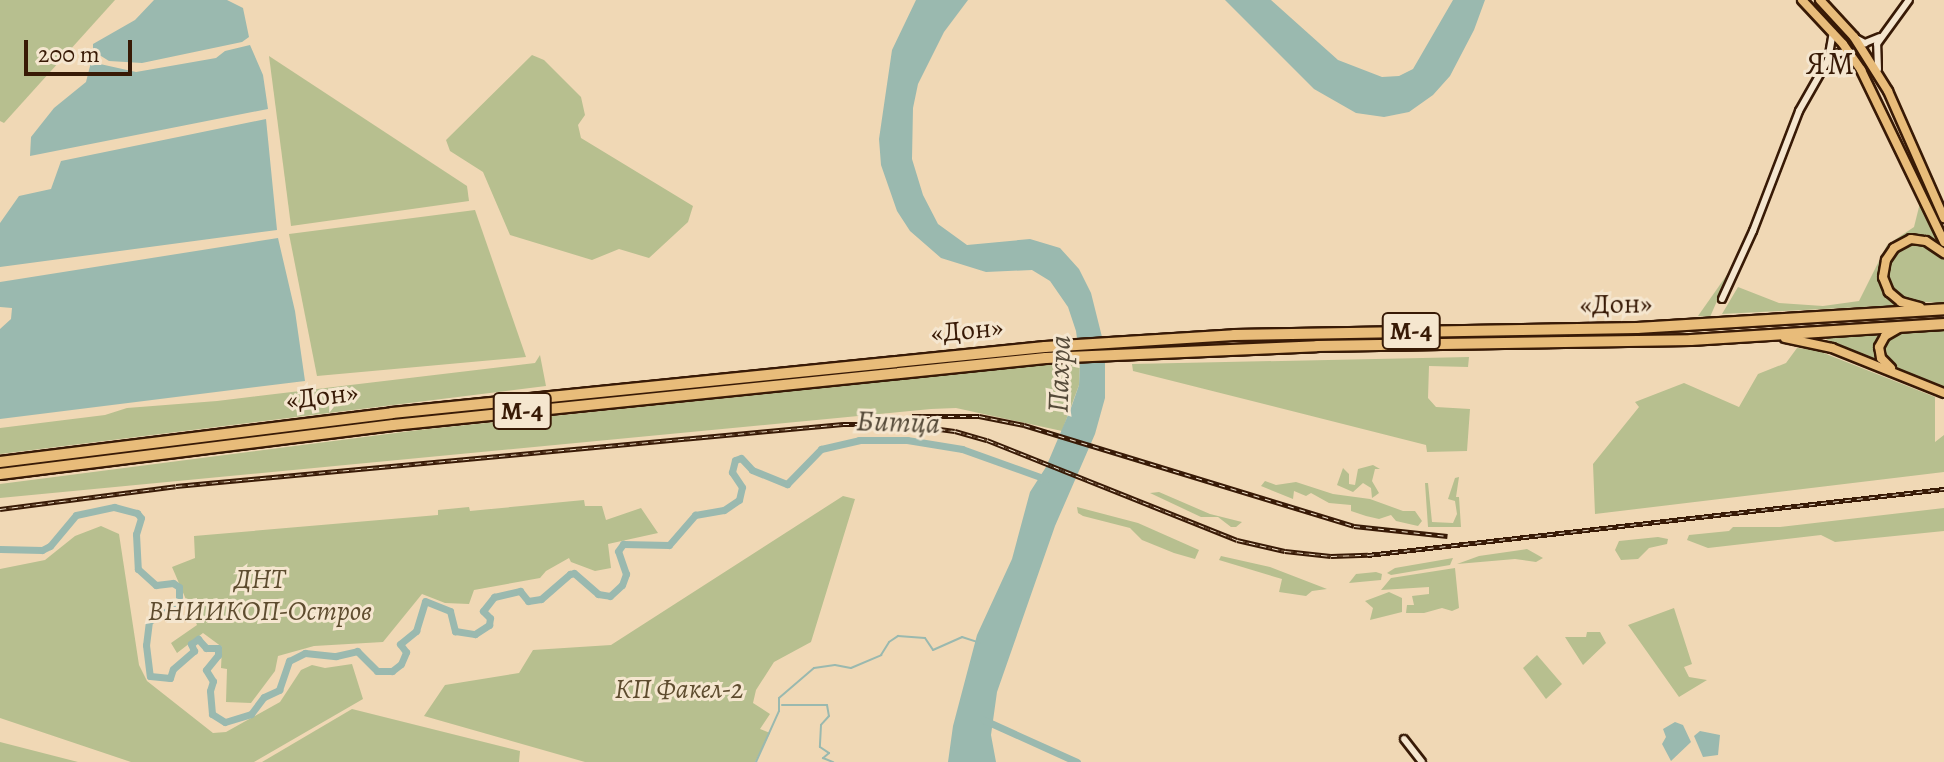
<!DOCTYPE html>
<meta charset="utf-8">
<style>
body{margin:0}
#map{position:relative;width:1944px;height:762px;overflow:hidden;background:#f0d8b5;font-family:Alegreya,serif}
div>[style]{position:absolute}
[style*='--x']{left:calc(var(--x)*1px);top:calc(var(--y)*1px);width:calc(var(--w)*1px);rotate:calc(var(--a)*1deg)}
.green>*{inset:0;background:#b7bf8f}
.water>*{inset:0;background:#9ab9af}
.stream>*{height:2px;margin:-1px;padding:0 1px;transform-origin:1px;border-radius:1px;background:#9ab9af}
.river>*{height:7px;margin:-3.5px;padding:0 3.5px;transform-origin:3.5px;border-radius:3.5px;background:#9ab9af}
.roads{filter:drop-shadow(2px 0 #381a06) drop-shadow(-2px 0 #381a06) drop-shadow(0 2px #381a06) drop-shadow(0 -2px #381a06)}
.secondary>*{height:6px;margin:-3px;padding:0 3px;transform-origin:3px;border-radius:3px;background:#f5e6cf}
.primary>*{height:8px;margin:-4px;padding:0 4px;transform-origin:4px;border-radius:4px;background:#e8bc7a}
.highway>*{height:10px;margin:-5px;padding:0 5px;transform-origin:5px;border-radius:5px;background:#e8bc7a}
.rail>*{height:5px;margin-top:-2.5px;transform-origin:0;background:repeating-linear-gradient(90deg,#f5e6cf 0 6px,#381a06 0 12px);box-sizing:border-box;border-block:2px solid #381a06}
span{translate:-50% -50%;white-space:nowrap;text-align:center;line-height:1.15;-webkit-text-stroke:6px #f5e6cf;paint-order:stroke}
.shield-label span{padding:2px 6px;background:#f5e6cf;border:2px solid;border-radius:6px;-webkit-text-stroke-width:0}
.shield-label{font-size:26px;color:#381a06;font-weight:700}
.street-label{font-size:28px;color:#381a06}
.park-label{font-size:28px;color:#5e4c2f;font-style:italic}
.water-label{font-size:30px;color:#554a39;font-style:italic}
.quarter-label{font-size:32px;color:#381a06;letter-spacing:2px}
.scale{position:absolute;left:24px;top:40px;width:108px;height:36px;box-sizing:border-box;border:4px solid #381a06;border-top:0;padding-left:10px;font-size:24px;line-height:28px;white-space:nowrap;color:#381a06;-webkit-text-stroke:6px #f5e6cf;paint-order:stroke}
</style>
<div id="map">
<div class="green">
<div style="clip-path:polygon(0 0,115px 0,4px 123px,0 121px)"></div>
<div style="clip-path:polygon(532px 55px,544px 60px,581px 97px,585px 115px,578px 125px,581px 138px,693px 206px,688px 222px,649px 258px,619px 249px,592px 260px,510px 235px,483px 172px,450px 151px,446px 140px)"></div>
<div style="clip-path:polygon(269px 56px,467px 186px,469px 201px,291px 226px)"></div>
<div style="clip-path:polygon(1920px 203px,1941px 247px,1899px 242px,1881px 277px,1903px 305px,1722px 314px,1738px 287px,1779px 303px,1823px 306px,1859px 301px,1887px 245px,1914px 227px)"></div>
<div style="clip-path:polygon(475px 210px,526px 357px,317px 376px,289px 234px)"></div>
<div style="clip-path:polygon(1920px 241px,1944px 255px,1944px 303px,1903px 301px,1888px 287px,1885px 266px,1900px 245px)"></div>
<div style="clip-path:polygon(1731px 269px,1710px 317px,1698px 316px)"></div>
<div style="clip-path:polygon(1944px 329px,1944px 387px,1893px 367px,1883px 358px,1883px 342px,1895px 333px)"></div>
<div style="clip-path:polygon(1886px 331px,1877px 355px,1882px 367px,1818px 335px)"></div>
<div style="clip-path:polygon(1797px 348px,1816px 350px,1935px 397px,1935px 442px,1944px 435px,1944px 472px,1595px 514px,1593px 464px,1639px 407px,1635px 402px,1684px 383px,1739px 407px,1758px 374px,1786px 363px)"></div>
<div style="clip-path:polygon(540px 355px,546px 386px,0 454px,0 428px,105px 415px,127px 408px,217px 401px,535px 363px)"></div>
<div style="clip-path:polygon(1469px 357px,1468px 367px,1429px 366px,1428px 398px,1436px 407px,1470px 409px,1467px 451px,1427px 452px,1426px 445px,1133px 371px,1132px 364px)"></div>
<div style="clip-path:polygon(1080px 361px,1079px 385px,1062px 431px,956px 408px,931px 409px,0 498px,0 484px,419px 430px)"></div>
<div style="clip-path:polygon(1373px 465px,1380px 469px,1375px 469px,1372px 481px,1379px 493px,1375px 496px,1372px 498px,1371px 488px,1363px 483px,1353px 492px,1337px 485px,1343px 468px,1349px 474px,1349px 484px,1355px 485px,1358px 469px)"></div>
<div style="clip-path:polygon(1459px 477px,1456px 497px,1459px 497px,1461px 527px,1428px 527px,1425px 483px,1428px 483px,1432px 522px,1453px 523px,1457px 514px,1455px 501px,1448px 499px,1455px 478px)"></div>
<div style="clip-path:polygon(1265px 481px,1276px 485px,1296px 482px,1333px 494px,1370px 499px,1403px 511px,1415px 511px,1422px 521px,1418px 526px,1396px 521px,1391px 515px,1379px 519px,1366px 516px,1351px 511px,1351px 505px,1329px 503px,1311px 493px,1306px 496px,1294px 491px,1293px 499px,1261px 486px)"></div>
<div style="clip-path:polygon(1159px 492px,1210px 514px,1242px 522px,1236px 527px,1231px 527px,1218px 517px,1201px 517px,1150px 493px)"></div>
<div style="clip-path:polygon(843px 496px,855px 499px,811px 642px,774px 662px,756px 690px,753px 703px,770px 714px,760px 729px,770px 733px,755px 762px,585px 762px,424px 716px,445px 685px,519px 673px,533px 650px,611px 645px)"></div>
<div style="clip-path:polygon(584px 500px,585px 506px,602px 506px,606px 520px,641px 508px,658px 533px,608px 544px,611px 568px,595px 571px,571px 562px,569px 558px,546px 571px,540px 578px,474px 590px,469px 604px,445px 603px,422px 594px,383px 642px,314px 646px,278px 656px,275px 671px,251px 703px,226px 702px,227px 669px,221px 668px,222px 647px,203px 633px,177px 653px,171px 643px,197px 625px,172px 567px,195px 558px,194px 536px,438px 515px,438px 510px,469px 507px,470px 511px)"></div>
<div style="clip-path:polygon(1077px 507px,1138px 523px,1199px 550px,1195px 559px,1174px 553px,1142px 540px,1130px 528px,1083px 516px,1078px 513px)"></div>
<div style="clip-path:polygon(1944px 508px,1944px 531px,1835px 542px,1821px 535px,1708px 548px,1687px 540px,1689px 535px,1729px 531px,1733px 527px,1780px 527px)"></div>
<div style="clip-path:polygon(101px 526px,119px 534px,139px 665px,147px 681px,213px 733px,226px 732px,280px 702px,301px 670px,312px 665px,325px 668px,352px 664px,363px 699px,254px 762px,131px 762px,0 718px,0 569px,45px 560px,75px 536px)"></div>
<div style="clip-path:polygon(1658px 537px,1668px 539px,1667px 544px,1649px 548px,1638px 559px,1621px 560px,1615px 550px,1619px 541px)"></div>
<div style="clip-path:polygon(1527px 549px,1543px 558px,1536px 562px,1515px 559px,1457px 564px,1479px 556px)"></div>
<div style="clip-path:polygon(1221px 556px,1270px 567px,1327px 589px,1312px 591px,1306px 596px,1279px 592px,1282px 579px,1219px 560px)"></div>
<div style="clip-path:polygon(1453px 558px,1450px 565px,1391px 575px,1387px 573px,1395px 568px)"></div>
<div style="clip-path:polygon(1455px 568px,1459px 608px,1452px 611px,1442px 608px,1424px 613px,1406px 613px,1407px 605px,1414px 605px,1412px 596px,1429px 594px,1429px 587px,1381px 590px,1391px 578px)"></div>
<div style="clip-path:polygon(1376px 572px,1382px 574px,1381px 580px,1349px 583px,1356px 574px)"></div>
<div style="clip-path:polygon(1389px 592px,1402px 598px,1402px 612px,1370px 620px,1373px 608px,1365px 601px)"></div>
<div style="clip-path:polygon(1674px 608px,1692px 664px,1684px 667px,1689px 677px,1707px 680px,1679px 697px,1628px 625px)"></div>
<div style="clip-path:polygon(1587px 632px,1600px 632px,1606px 643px,1583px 665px,1565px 637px,1586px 637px)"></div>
<div style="clip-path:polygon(1537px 655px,1562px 684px,1546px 699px,1523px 668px)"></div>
<div style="clip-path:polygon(352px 709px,520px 751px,519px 762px,262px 762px)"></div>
<div style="clip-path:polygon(0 742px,78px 762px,0 762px)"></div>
</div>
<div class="water">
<div style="clip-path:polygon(154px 0,227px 0,243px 8px,249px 37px,242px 42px,142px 63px,109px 61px,93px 51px,93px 44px,135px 20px)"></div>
<div style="clip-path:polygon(916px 0,968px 0,944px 32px,918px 84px,913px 108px,912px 159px,923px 195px,938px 224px,967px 245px,1030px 239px,1060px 248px,1079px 269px,1091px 293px,1105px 349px,1105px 398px,1095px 434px,1055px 526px,997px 692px,991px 735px,996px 762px,948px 762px,953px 726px,977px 635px,1012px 559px,1030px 492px,1046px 467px,1071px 408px,1079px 385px,1080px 361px,1076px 331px,1068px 307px,1050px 281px,1032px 270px,986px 272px,941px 258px,910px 231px,897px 211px,881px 165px,879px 139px,892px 50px)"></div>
<div style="clip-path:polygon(1225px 0,1271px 0,1338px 60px,1382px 77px,1399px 76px,1413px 69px,1453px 0,1485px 0,1474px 30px,1450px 76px,1433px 95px,1409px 112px,1384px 117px,1356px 113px,1314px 89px)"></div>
<div style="clip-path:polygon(250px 45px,263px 75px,268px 109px,30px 156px,31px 137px,54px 108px,86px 82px,91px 62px,136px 72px,216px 58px,225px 51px)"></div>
<div style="clip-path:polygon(266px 119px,277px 230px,0 267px,0 223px,19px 196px,51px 189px,61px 161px)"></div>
<div style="clip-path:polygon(278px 238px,295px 311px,305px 381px,0 419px,0 329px,11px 319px,12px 308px,0 307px,0 282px)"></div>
<div style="clip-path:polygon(1675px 722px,1683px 725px,1691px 742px,1671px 761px,1662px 744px,1666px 737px,1663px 729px)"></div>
<div style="clip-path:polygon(1700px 731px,1720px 735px,1718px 755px,1703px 757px,1694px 736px)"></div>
</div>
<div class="stream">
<div style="--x:782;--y:705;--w:45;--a:0"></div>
<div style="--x:827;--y:705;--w:11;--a:80"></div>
<div style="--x:829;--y:716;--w:12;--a:132"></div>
<div style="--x:821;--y:725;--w:22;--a:93"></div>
<div style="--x:820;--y:747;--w:11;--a:34"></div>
<div style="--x:829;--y:753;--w:8;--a:140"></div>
<div style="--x:823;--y:758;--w:11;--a:22"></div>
<div style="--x:756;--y:762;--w:56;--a:-65.7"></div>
<div style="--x:779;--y:711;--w:13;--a:-90"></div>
<div style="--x:779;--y:698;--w:46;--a:-40.6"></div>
<div style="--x:814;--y:668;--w:21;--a:-8"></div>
<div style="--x:835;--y:665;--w:16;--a:11"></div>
<div style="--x:851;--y:668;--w:33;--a:-23"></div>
<div style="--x:881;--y:655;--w:15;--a:-58"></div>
<div style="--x:889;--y:642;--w:11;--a:-34"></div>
<div style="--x:898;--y:636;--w:27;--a:4"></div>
<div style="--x:925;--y:638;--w:14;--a:56"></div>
<div style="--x:933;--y:650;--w:32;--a:-24"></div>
<div style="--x:962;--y:637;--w:19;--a:18"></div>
</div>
<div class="river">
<div style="--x:0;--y:549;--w:42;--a:1.4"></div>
<div style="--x:42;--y:550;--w:9;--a:-27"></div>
<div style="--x:50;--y:546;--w:40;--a:-50"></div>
<div style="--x:76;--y:515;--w:39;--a:-12"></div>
<div style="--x:114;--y:507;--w:24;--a:15"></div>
<div style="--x:137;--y:513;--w:6;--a:51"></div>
<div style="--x:141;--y:518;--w:17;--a:107"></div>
<div style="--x:136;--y:534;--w:35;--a:87"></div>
<div style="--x:138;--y:569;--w:24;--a:42"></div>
<div style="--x:156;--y:585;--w:17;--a:-7"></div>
<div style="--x:173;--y:583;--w:7;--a:34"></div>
<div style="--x:179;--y:587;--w:17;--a:90"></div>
<div style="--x:179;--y:604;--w:34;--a:150"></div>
<div style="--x:149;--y:621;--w:24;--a:97"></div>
<div style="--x:146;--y:645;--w:31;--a:83"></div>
<div style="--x:150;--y:676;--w:20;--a:6"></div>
<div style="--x:170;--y:678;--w:9;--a:-72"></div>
<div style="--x:173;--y:669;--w:28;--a:-41"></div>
<div style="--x:194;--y:651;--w:8;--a:-113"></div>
<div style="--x:191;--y:644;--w:9;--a:-36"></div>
<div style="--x:198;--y:639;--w:12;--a:48"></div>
<div style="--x:206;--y:648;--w:12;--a:0"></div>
<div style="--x:218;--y:648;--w:7;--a:90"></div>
<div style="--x:218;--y:655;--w:19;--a:129"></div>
<div style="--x:206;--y:670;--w:13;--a:58"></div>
<div style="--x:213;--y:681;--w:10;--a:107"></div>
<div style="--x:210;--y:691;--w:23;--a:85"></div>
<div style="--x:212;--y:714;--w:15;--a:32"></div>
<div style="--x:225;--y:722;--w:27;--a:-17"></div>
<div style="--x:251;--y:714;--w:21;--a:-53"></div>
<div style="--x:264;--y:697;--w:17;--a:-25"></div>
<div style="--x:279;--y:690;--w:31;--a:-71"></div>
<div style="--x:289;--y:661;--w:18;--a:-27"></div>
<div style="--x:305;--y:653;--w:31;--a:6"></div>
<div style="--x:336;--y:656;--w:22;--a:-13"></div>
<div style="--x:357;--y:651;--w:28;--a:45"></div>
<div style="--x:377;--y:671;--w:15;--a:0"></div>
<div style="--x:392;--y:671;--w:11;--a:-38"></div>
<div style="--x:401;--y:664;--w:13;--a:-67"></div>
<div style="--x:406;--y:652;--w:10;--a:-127"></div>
<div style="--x:400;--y:644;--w:21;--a:-39"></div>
<div style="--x:416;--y:631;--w:31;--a:-73"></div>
<div style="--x:425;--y:601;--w:27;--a:22"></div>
<div style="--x:450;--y:611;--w:21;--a:76"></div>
<div style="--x:455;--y:631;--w:20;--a:9"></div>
<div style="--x:475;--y:634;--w:17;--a:-33"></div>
<div style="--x:489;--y:625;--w:7;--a:-82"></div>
<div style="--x:490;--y:618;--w:10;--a:-135"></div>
<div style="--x:483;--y:611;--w:18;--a:-52"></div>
<div style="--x:494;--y:597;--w:27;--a:-13"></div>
<div style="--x:520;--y:591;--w:13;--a:51"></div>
<div style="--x:528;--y:601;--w:13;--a:-9"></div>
<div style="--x:541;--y:599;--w:38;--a:-41"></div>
<div style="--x:570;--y:574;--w:4;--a:-14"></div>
<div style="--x:574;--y:573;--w:32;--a:41"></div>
<div style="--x:598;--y:594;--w:12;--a:9"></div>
<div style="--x:610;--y:596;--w:16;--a:-43"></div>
<div style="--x:622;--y:585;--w:12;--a:-70"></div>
<div style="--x:626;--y:574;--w:24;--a:-109"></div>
<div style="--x:618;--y:551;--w:9;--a:-54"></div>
<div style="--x:623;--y:544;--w:46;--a:1.2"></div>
<div style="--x:669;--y:545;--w:40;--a:-49"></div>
<div style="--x:695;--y:515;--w:29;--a:-10"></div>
<div style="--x:724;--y:510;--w:18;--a:-34"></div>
<div style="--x:739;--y:500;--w:13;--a:-77"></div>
<div style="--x:742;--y:487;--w:18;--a:-124"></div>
<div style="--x:732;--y:472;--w:12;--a:-76"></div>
<div style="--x:735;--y:460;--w:6;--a:-18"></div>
<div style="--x:741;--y:458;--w:16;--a:47"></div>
<div style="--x:752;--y:470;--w:38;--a:22"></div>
<div style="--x:787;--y:484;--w:49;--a:-45.8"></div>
<div style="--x:821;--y:449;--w:39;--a:-13"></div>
<div style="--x:859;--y:440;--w:48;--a:0"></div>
<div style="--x:907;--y:440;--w:56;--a:9.3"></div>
<div style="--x:962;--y:449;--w:89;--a:19.7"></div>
<div style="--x:984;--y:720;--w:102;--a:24.3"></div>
</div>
<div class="roads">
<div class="secondary">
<div style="--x:1854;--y:37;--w:13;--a:29"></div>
<div style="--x:1865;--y:43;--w:16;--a:-22"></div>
<div style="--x:1828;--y:60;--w:13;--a:-32"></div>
<div style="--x:1839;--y:53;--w:11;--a:-5"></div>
<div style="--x:1878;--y:69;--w:25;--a:-92"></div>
<div style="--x:1877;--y:44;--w:54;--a:-54"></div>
<div style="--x:1722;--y:299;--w:75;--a:-65.5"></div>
<div style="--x:1753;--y:231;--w:129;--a:-69"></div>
<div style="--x:1799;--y:111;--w:59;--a:-60.4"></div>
<div style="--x:1828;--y:60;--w:28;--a:-80"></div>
<div style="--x:1404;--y:739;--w:29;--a:52"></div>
</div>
<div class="primary">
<div style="--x:1802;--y:0;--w:60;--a:47"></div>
<div style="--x:1843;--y:44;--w:32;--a:55"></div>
<div style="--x:1861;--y:70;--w:191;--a:64.2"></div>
<div style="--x:1820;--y:0;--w:50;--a:47.4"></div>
<div style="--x:1854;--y:37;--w:64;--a:57.8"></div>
<div style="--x:1888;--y:91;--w:139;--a:66.2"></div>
<div style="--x:1920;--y:307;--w:20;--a:-165"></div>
<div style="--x:1901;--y:302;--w:16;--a:-140"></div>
<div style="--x:1889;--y:292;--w:16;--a:-112"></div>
<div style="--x:1883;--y:277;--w:17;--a:-80"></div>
<div style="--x:1886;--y:260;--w:14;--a:-56"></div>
<div style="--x:1894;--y:248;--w:19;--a:-28"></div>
<div style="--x:1911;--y:239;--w:15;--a:8"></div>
<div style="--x:1926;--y:241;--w:22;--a:34"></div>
<div style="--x:1785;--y:338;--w:48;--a:12"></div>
<div style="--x:1832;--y:348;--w:121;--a:21.9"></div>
<div style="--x:1891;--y:368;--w:14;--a:-135"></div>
<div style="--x:1881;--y:358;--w:11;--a:-100"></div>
<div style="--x:1879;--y:347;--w:13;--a:-61"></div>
<div style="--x:1885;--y:336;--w:16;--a:-30"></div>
</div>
<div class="highway">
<div style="--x:0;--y:462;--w:395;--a:-7.1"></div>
<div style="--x:392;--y:413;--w:656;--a:-5.77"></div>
<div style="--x:1045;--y:347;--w:189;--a:-3.6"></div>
<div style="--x:1234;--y:335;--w:403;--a:-1"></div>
<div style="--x:1637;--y:328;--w:308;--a:-3.5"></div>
<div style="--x:0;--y:474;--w:396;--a:-7.1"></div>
<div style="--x:393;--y:425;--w:656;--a:-5.86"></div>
<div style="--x:1046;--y:358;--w:271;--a:-2.5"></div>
<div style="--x:1317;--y:346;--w:374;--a:-0.9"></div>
<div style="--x:1691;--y:340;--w:254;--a:-3.6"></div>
</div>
</div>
<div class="rail">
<div style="--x:912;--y:416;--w:67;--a:0"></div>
<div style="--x:979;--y:416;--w:46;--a:11.3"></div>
<div style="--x:1024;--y:425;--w:345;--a:17"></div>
<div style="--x:1354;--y:526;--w:94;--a:6.1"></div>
<div style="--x:0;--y:509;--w:177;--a:-7.4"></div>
<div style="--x:176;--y:486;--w:670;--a:-5.31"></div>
<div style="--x:843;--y:424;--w:60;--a:0"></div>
<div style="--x:903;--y:424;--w:52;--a:7.7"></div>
<div style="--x:955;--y:431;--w:33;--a:16"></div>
<div style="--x:987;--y:440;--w:269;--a:21.8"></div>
<div style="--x:1237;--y:540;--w:49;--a:12.9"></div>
<div style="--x:1285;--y:551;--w:46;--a:6.2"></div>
<div style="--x:1331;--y:556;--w:37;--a:-2"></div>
<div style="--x:1368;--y:555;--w:580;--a:-6.54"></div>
</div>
<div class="shield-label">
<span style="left:1411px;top:331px">М-4</span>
<span style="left:522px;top:411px">М-4</span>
</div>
<div class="street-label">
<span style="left:1616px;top:304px;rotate:-1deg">«Дон»</span>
<span style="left:967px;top:330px;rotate:-5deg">«Дон»</span>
<span style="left:322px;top:396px;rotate:-7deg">«Дон»</span>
</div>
<div class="park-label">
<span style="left:260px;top:595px">ДНТ<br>ВНИИКОП-Остров</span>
<span style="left:679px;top:689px">КП Факел-2</span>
</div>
<div class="water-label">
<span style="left:1059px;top:374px;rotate:-88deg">Пахра</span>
<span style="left:898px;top:422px;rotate:2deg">Битца</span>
</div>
<div class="quarter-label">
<span style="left:1831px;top:63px">ЯМ</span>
</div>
<div class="scale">200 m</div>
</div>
